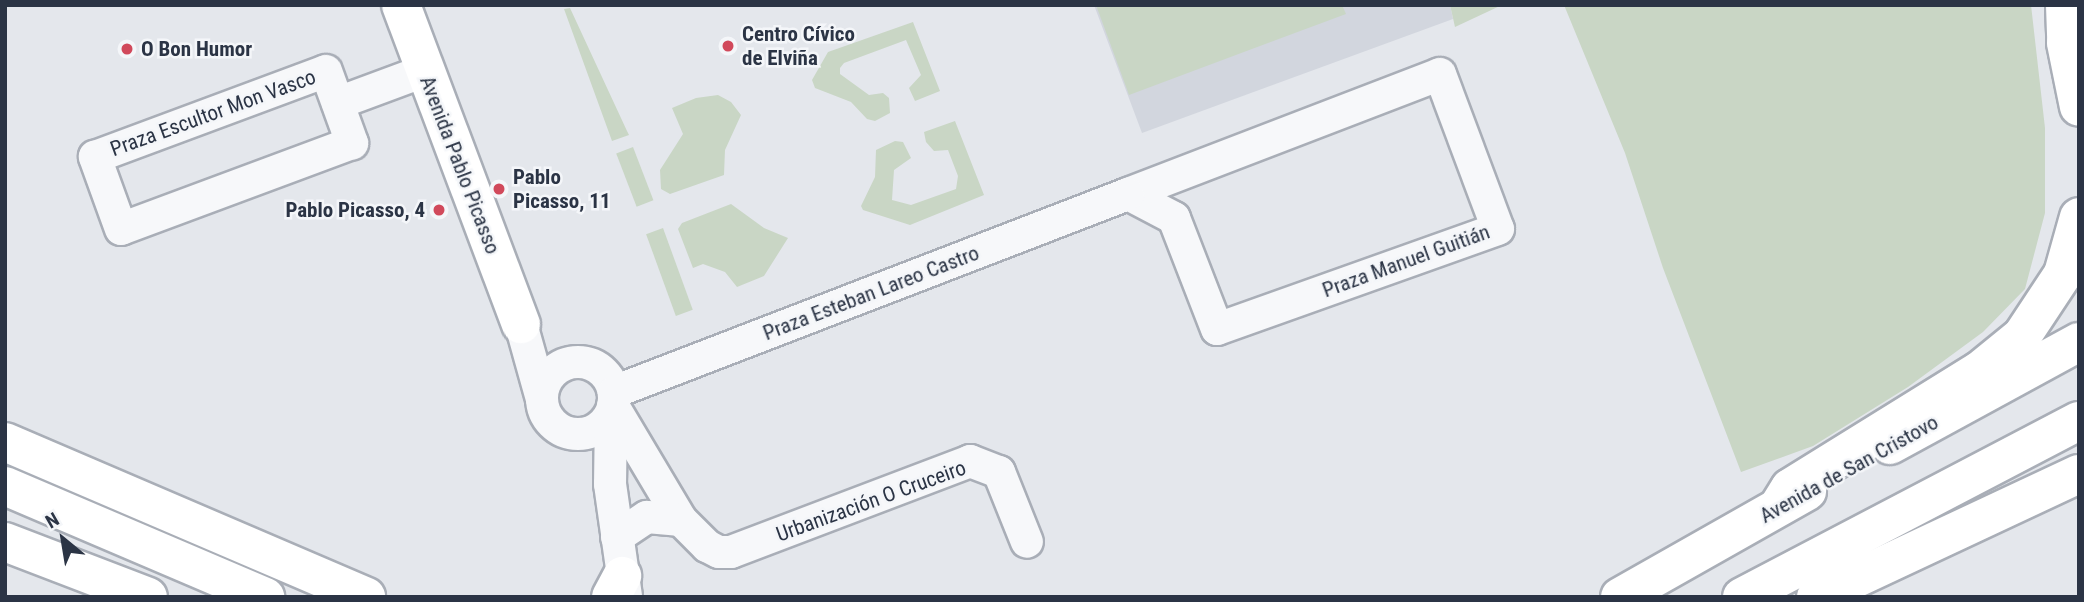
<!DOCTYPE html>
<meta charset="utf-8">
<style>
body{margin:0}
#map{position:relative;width:2084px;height:602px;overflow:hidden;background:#e4e7ec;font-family:"Roboto Condensed",sans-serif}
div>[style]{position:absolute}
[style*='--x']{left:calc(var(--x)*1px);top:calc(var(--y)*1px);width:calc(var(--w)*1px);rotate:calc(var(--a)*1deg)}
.built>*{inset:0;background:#d2d6de}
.green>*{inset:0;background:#c9d6c5;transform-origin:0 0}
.roads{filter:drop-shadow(2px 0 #a9aeb7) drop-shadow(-2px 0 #a9aeb7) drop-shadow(0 2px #a9aeb7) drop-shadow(0 -2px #a9aeb7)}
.street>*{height:32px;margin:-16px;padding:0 16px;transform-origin:16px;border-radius:16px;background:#f7f8fa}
.street>.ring{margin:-16px;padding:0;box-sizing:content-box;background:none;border:32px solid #f7f8fa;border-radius:50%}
.secondary>*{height:38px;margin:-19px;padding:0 19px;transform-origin:19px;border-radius:19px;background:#fff}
.primary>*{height:38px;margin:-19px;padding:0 19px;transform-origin:19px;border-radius:19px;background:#fff}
.highway>*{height:38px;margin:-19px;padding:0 19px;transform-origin:19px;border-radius:19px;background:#fff}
.dots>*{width:19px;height:19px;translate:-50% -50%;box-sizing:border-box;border:4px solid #f4f6f9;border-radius:50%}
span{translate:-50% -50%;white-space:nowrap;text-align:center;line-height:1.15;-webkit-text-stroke:5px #f4f6f9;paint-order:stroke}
.poi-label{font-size:21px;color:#2b3445;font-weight:700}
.left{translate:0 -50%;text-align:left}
.right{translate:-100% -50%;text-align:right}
.street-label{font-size:21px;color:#2b3445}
.frame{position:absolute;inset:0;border:7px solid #2b3445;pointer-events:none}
.north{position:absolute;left:28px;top:504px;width:70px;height:70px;-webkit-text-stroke:5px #f4f6f9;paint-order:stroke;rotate:330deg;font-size:19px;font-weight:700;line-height:28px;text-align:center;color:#2b3445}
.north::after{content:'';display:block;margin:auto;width:24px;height:32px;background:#2b3445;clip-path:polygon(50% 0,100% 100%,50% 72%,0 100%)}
</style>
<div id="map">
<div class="built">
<div style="clip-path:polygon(1094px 5px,1450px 5px,1453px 19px,1142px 133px)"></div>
</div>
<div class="green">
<div style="clip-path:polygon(1096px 5px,1342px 5px,1346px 14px,1129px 95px)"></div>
<div style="clip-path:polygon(1450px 5px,1502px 5px,1455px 27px)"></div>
<div style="clip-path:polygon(1564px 5px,2031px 5px,2045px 128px,2045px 213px,2025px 289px,1983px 332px,1908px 387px,1813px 446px,1741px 472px,1663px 268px,1625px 153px)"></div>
<div style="clip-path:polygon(570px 8px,627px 131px,629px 135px,612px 141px,564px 9px)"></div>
<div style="clip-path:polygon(913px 22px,940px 91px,915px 101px,909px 88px,921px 75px,906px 40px,844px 63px,840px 68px,840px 74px,869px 95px,883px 93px,889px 98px,890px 113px,875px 121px,867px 119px,851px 102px,815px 88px,812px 80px,828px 52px)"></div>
<div style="clip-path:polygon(718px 95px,731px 102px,741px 115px,725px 150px,724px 175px,670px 194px,661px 189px,660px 170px,683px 134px,672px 108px,696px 98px)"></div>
<div style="clip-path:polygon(955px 121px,984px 195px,910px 225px,863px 210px,861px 206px,875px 177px,876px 150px,895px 141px,903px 142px,911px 158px,894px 170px,892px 200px,911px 205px,956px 189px,958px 176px,948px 150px,934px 151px,926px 142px,924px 132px)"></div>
<div style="left:633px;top:147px;width:57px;height:18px;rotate:69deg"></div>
<div style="clip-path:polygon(731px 204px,764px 228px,788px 238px,764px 276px,737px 287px,725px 272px,703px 264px,693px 268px,678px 229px,682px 223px)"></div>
<div style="left:663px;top:228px;width:87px;height:18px;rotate:70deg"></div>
</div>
<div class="roads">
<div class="street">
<div style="--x:326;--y:71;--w:77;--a:70.1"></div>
<div style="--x:352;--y:143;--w:246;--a:159.6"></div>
<div style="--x:121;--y:229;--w:77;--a:-109.9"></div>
<div style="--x:95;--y:157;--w:246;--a:-20.4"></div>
<div style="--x:1440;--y:74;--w:165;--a:69.5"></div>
<div style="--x:1498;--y:229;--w:298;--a:160.4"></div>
<div style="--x:1217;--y:329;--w:119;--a:-111.2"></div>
<div style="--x:1174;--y:218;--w:52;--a:-152.4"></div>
<div style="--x:1128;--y:194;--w:334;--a:-21"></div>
<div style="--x:338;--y:103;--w:92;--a:-20.4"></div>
<div style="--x:521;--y:324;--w:78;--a:74.4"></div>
<div class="ring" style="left:542px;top:362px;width:40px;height:40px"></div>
<div style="--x:614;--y:392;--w:551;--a:-21.07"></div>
<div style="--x:613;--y:406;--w:133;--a:59.2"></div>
<div style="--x:681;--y:520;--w:37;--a:45"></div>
<div style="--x:707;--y:546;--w:13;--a:27"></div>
<div style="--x:719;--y:552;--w:12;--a:0"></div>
<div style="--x:731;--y:552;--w:256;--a:-20.8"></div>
<div style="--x:970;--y:461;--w:31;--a:21"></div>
<div style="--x:999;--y:472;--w:75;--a:68.2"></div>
<div style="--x:611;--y:414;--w:70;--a:90.8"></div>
<div style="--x:610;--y:484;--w:114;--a:81.9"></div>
<div style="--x:617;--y:537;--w:36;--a:-34"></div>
<div style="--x:647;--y:517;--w:34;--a:5"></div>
</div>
<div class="secondary">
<div style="--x:401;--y:5;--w:341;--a:69.4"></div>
</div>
<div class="primary">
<div style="--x:5;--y:442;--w:393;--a:23.2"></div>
<div style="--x:1890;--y:445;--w:215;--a:-28.6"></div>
<div style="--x:5;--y:486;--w:283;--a:23.1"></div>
<div style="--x:5;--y:542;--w:153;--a:21"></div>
<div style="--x:611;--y:597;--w:24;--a:-62"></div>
<div style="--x:1620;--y:597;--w:215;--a:-29.5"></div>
<div style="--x:1742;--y:597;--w:380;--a:-27.6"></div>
</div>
<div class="highway">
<div style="--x:2065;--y:5;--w:38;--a:88"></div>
<div style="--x:2066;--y:43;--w:65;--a:78.5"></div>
<div style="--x:1778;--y:507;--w:22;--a:-58"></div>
<div style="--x:1790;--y:488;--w:222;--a:-31.8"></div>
<div style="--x:1979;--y:371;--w:55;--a:-39.1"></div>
<div style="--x:2022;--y:336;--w:74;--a:-56.5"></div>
<div style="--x:2063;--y:274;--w:59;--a:-74.3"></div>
<div style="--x:1816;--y:597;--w:290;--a:-25.1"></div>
</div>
</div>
<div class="dots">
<div style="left:728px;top:46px;background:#d1495b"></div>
<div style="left:127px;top:49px;background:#d1495b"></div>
<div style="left:499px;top:189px;background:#d1495b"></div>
<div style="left:439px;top:210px;background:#d1495b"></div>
</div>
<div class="poi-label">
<span class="left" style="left:742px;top:46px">Centro Cívico<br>de Elviña</span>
<span class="left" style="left:141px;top:49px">O Bon Humor</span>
<span class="left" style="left:513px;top:189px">Pablo<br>Picasso, 11</span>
<span class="right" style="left:425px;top:210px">Pablo Picasso, 4</span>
</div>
<div class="street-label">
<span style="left:213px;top:113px;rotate:-20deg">Praza Escultor Mon Vasco</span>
<span style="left:460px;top:165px;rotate:69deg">Avenida Pablo Picasso</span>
<span style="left:1406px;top:261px;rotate:-20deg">Praza Manuel Guitián</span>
<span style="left:871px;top:293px;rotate:-21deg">Praza Esteban Lareo Castro</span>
<span style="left:1849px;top:469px;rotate:-29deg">Avenida de San Cristovo</span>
<span style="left:871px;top:501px;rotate:-20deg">Urbanización O Cruceiro</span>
</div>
<div class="frame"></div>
<div class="north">N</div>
</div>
